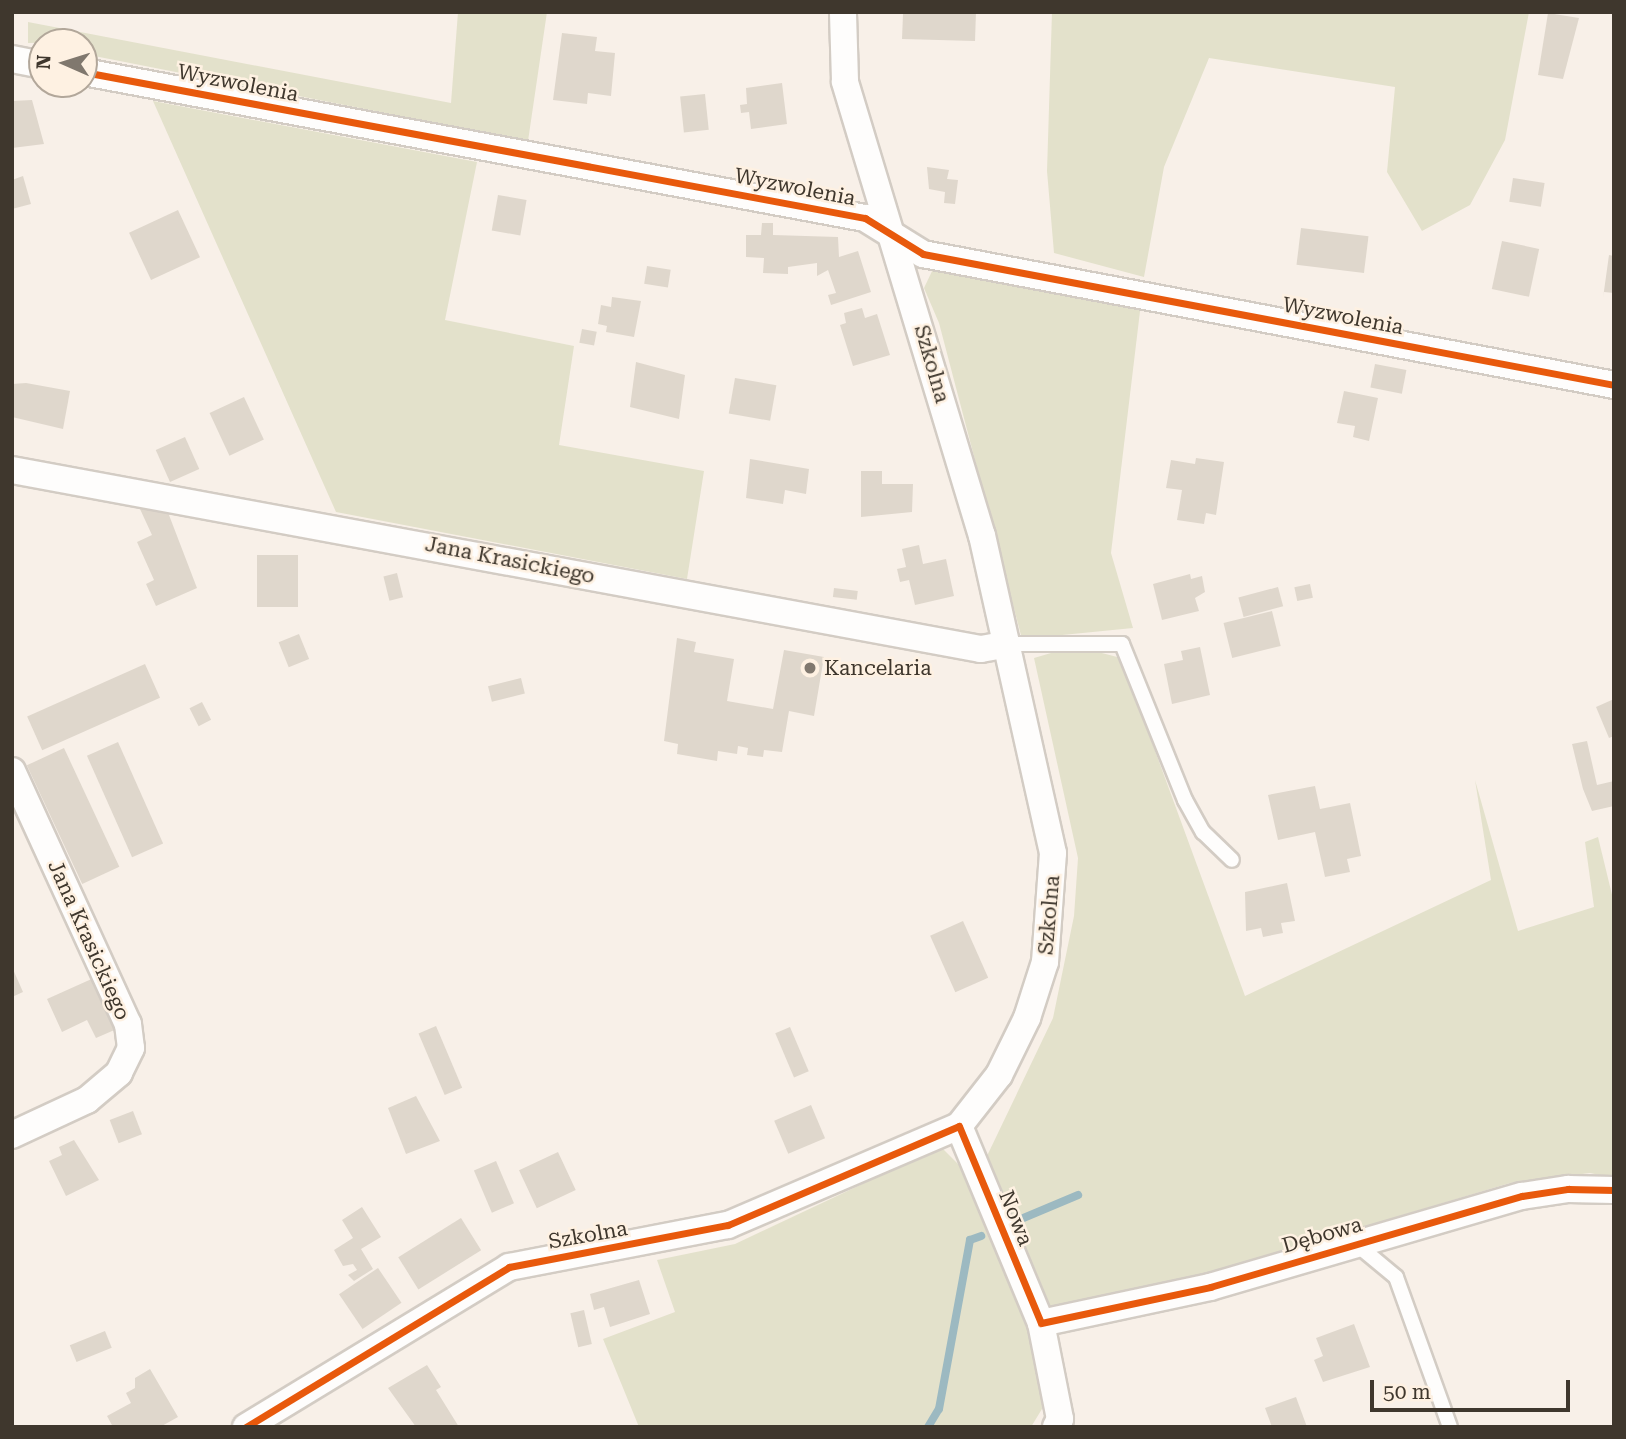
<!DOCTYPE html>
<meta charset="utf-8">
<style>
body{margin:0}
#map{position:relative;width:1626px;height:1439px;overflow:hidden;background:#f8f0e8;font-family:"Roboto Serif",serif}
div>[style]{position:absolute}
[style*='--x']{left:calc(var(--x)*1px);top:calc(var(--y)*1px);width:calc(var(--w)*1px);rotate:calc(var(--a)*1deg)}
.green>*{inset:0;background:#e3e1cb}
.stream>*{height:8px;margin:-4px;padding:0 4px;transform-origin:4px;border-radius:4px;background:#9cb9c1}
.building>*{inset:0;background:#dfd7cc;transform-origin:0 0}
.roads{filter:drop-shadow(2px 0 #d3ccc4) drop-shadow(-2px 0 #d3ccc4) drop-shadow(0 2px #d3ccc4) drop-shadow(0 -2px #d3ccc4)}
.lane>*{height:14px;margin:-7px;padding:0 7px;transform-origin:7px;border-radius:7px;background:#fefdfc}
.street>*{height:26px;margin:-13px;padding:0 13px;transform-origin:13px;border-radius:13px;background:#fefdfc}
.cycleway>*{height:7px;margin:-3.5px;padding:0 3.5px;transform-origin:3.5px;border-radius:3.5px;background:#e8590c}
.dots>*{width:19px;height:19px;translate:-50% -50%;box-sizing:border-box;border:4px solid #fef1e2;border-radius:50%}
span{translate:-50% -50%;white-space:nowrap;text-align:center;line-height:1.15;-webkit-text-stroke:5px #fef1e2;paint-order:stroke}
.street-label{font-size:21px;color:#3f372d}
.poi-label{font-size:21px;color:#3f372d}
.left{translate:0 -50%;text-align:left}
.frame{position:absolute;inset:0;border:14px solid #3f372d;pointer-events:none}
.north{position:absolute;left:28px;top:28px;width:70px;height:70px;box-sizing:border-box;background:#fef1e2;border:2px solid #b2a79a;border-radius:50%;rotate:273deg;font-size:19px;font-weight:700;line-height:28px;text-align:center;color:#3f372d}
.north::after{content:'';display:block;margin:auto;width:24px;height:32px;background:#80786e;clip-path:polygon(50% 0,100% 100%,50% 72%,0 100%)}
.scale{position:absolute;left:1370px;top:1380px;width:200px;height:32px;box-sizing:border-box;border:4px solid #3f372d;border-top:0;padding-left:9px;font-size:21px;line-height:24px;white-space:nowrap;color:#3f372d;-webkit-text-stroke:5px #fef1e2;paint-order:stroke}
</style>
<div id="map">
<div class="green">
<div style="clip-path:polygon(458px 12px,547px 12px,528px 141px,84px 54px,84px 42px,28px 43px,28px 22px,451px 103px)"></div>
<div style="clip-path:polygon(1052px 12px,1529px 12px,1505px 140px,1470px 205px,1422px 231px,1387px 172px,1395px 87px,1209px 58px,1164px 167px,1144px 277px,1054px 253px,1047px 171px)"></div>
<div style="clip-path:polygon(153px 101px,477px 162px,445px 320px,574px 346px,559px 445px,704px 471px,687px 579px,336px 512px)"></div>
<div style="clip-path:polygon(934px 267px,1141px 303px,1111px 553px,1133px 628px,1022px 639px,939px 323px,924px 288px)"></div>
<div style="clip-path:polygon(1075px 646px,1121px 658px,1245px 996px,1491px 880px,1475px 780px,1518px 931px,1594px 907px,1585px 842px,1598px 837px,1614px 903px,1614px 1178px,1590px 1173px,1510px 1183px,1102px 1305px,1046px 1308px,986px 1158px,1053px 1018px,1074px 916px,1078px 858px,1034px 658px)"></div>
<div style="clip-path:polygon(941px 1147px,967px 1173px,1033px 1333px,1045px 1404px,1031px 1427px,639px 1427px,603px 1339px,675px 1312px,657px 1260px,735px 1244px)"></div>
</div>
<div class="stream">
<div style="--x:1021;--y:1219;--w:62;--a:-22.8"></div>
<div style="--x:928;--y:1427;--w:21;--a:-59"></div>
<div style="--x:939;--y:1409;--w:172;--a:-79.6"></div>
<div style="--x:970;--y:1240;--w:12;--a:-20"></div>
</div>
<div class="building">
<div style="clip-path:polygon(976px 12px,975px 41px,902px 39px,903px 14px)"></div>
<div style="clip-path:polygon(1548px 13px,1579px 18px,1563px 79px,1538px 75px)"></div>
<div style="clip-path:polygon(562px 33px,597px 37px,595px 51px,615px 53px,611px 96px,588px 93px,587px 104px,553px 100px)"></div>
<div style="clip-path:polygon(782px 83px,787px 124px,751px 129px,749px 112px,741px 113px,740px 105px,747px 104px,746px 88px)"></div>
<div style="left:705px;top:94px;width:36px;height:25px;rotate:84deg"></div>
<div style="clip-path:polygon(32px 100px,44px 144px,12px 148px,12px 101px)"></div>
<div style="clip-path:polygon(927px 167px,949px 170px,947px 179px,958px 180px,955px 204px,944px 203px,945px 192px,929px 189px)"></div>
<div style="clip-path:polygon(23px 176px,31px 204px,12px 209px,12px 180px)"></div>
<div style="left:1513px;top:178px;width:32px;height:24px;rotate:9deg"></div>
<div style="left:498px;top:195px;width:29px;height:36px;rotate:10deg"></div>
<div style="left:178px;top:210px;width:52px;height:54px;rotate:65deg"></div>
<div style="clip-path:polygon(762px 223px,773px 223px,773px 235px,838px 237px,839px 257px,858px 251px,871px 292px,831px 305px,828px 295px,836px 293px,828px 270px,817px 276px,817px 263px,788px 267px,788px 274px,763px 273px,764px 258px,746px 257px,746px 235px,761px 235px)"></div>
<div style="left:1301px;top:228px;width:68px;height:37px;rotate:7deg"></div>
<div style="left:1502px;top:241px;width:38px;height:49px;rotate:12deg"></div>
<div style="clip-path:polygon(1609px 255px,1614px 256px,1614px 293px,1604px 292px,1603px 298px)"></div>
<div style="left:647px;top:266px;width:24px;height:18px;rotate:9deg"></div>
<div style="clip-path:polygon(612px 297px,641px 301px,634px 337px,606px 332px,607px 326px,598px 324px,601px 305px,611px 307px)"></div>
<div style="clip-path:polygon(862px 308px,865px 318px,877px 314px,890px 355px,853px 366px,840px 325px,846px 323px,844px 313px)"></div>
<div style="left:582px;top:329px;width:15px;height:14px;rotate:11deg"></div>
<div style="clip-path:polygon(636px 362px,685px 375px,679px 419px,630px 407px)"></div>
<div style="left:1375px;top:364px;width:32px;height:24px;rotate:11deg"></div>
<div style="left:735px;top:378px;width:42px;height:36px;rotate:10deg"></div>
<div style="clip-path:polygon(26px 383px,70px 391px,63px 429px,12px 417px,12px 384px)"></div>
<div style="clip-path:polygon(1344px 391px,1378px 398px,1369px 441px,1353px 437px,1355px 426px,1337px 423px)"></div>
<div style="left:244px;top:397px;width:47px;height:38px;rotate:65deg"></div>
<div style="left:185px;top:437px;width:35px;height:32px;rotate:66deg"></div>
<div style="clip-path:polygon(1196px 458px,1224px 462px,1216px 515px,1206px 513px,1204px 524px,1177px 520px,1182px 490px,1166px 488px,1171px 460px,1195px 464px)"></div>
<div style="clip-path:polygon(750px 459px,809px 469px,806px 494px,785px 490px,783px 504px,746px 498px)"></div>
<div style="clip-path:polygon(861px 471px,882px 471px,882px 484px,913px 484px,912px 512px,861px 517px)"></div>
<div style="clip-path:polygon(134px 496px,164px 502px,197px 588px,156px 606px,146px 584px,154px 580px,137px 542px,152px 535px)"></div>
<div style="clip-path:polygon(919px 545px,923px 564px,946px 559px,954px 596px,915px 605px,909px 580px,900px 582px,897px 569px,906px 567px,902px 549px)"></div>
<div style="left:257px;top:555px;width:41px;height:52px"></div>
<div style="left:397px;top:573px;width:25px;height:14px;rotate:76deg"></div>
<div style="clip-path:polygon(1190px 574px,1191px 579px,1202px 576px,1205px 592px,1195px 598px,1199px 611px,1162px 620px,1153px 584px)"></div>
<div style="left:1310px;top:584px;width:14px;height:16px;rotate:78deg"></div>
<div style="left:1278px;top:587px;width:20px;height:41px;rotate:75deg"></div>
<div style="left:834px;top:588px;width:24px;height:9px;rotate:7deg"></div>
<div style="left:1272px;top:611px;width:36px;height:50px;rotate:76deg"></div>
<div style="left:299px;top:634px;width:27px;height:22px;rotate:68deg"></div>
<div style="clip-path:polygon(677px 638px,696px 642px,694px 652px,734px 659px,727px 701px,773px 709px,784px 650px,824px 657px,814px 716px,789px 711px,782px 752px,764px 750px,763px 757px,747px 755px,748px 748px,738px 746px,737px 754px,718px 751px,717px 761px,677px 754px,678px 744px,664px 741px)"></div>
<div style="clip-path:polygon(1200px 647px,1210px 695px,1172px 704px,1164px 664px,1183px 660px,1181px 651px)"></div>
<div style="left:145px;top:664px;width:37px;height:129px;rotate:66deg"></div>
<div style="left:521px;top:678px;width:16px;height:34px;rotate:76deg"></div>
<div style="clip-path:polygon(1614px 699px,1614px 736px,1609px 738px,1596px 707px)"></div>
<div style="left:202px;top:702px;width:20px;height:14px;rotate:63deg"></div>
<div style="clip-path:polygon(1587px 741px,1597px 785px,1614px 781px,1614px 806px,1592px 811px,1583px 789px,1572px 744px)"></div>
<div style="left:118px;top:742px;width:111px;height:34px;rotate:66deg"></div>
<div style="left:64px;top:748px;width:131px;height:41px;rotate:65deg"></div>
<div style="clip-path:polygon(1315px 786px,1320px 809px,1350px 803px,1361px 856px,1347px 859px,1350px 872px,1325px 877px,1315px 832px,1278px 840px,1268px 795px)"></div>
<div style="clip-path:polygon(1287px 883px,1295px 921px,1281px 923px,1283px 933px,1263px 937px,1261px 928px,1246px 931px,1245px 892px)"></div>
<div style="left:963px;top:921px;width:62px;height:36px;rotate:66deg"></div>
<div style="clip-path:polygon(12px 967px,23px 992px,12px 997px)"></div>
<div style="clip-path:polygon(96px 977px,119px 1028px,96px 1038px,87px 1020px,62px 1032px,47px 999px)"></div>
<div style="left:436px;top:1026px;width:67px;height:19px;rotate:67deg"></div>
<div style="left:790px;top:1027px;width:48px;height:16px;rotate:67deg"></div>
<div style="clip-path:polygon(416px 1096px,440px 1141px,406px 1154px,388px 1108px)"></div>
<div style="left:811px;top:1105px;width:36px;height:40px;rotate:67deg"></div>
<div style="left:133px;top:1111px;width:25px;height:25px;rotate:69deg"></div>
<div style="clip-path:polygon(74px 1140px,99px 1180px,66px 1196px,49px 1161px,62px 1155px,59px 1147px)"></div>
<div style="left:558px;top:1152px;width:42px;height:43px;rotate:65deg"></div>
<div style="left:496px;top:1161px;width:46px;height:24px;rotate:67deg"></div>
<div style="clip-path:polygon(362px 1207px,381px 1237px,361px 1249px,373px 1269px,354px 1281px,348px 1275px,357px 1270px,353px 1264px,343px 1266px,334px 1250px,353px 1238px,342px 1220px)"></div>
<div style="left:461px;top:1218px;width:38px;height:74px;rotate:58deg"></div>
<div style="left:378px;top:1268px;width:42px;height:47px;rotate:56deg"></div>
<div style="clip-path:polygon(639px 1280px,650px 1314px,610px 1327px,604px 1307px,594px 1310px,590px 1294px)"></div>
<div style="left:584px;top:1310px;width:35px;height:14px;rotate:77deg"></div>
<div style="clip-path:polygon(1354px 1324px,1370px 1367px,1323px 1382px,1314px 1360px,1323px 1356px,1316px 1338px)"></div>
<div style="left:105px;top:1331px;width:18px;height:38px;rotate:68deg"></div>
<div style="clip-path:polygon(427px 1365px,441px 1387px,436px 1390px,459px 1427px,416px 1427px,388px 1388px)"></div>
<div style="clip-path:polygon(150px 1369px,178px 1417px,160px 1427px,113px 1427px,107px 1416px,131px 1403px,126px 1393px,135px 1388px,135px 1378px)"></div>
<div style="clip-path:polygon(1296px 1397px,1307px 1427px,1272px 1427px,1265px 1408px)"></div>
</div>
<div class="roads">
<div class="lane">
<div style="--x:1008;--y:644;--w:114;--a:0"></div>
<div style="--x:1122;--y:644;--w:168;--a:68"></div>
<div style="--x:1185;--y:800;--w:37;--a:61"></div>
<div style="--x:1203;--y:832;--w:40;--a:44"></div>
<div style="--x:1355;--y:1243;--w:53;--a:39.7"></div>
<div style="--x:1396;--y:1277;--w:159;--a:70.2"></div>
</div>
<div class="street">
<div style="--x:12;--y:59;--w:31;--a:11"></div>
<div style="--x:84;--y:72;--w:795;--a:10.59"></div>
<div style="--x:865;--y:218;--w:68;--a:31.8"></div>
<div style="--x:923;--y:254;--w:703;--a:10.73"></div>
<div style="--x:12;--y:470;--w:985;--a:10.47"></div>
<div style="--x:981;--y:649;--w:27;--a:-10"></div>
<div style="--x:12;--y:771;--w:278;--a:65.4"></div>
<div style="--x:128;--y:1024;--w:24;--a:83"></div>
<div style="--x:131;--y:1048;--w:28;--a:116"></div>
<div style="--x:119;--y:1073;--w:42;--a:139.8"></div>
<div style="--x:87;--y:1100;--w:83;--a:155"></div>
<div style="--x:959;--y:1126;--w:213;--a:67.4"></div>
<div style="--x:1041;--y:1323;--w:98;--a:78.8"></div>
<div style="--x:1060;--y:1419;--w:9;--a:117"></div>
<div style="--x:1041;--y:1323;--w:173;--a:-12"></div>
<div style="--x:1210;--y:1287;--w:325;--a:-16.3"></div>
<div style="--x:1522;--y:1196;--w:47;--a:-8.7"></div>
<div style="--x:1568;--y:1189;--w:46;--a:1.2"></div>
<div style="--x:246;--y:1427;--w:308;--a:-31.3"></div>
<div style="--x:509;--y:1267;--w:223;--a:-10.9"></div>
<div style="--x:728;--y:1225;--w:251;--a:-23.2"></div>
<div style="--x:959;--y:1126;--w:65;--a:-51.9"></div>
<div style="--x:999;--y:1075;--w:64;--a:-63.8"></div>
<div style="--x:1027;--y:1018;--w:59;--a:-72.2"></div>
<div style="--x:1045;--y:962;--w:109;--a:-85.8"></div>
<div style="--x:1053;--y:853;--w:325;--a:-102.6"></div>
<div style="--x:982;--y:536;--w:475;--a:-106.8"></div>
<div style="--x:845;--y:81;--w:69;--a:-91.7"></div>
</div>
</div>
<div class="cycleway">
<div style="--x:84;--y:72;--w:795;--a:10.59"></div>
<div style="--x:865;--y:218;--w:68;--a:31.8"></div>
<div style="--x:923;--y:254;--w:703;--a:10.73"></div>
<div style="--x:246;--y:1427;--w:308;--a:-31.3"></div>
<div style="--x:509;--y:1267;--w:223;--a:-10.9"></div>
<div style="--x:728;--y:1225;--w:251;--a:-23.2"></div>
<div style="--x:959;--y:1126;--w:213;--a:67.4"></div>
<div style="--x:1041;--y:1323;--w:173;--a:-12"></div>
<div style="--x:1210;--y:1287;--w:325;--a:-16.3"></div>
<div style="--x:1522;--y:1196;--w:47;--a:-8.7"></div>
<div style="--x:1568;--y:1189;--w:46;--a:1.2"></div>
</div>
<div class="dots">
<div style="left:810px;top:668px;background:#80786e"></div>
</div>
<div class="street-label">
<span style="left:238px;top:83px;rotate:11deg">Wyzwolenia</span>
<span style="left:795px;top:187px;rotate:11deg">Wyzwolenia</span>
<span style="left:1343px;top:316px;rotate:11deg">Wyzwolenia</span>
<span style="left:932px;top:364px;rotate:74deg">Szkolna</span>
<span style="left:510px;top:560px;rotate:11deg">Jana Krasickiego</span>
<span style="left:1049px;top:915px;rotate:-85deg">Szkolna</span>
<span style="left:89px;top:940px;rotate:66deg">Jana Krasickiego</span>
<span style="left:1016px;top:1218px;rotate:68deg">Nowa</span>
<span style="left:588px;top:1235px;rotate:-10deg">Szkolna</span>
<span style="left:1322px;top:1235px;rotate:-16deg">Dębowa</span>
</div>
<div class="poi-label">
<span class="left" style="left:824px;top:668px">Kancelaria</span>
</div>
<div class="frame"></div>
<div class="north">N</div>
<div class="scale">50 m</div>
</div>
